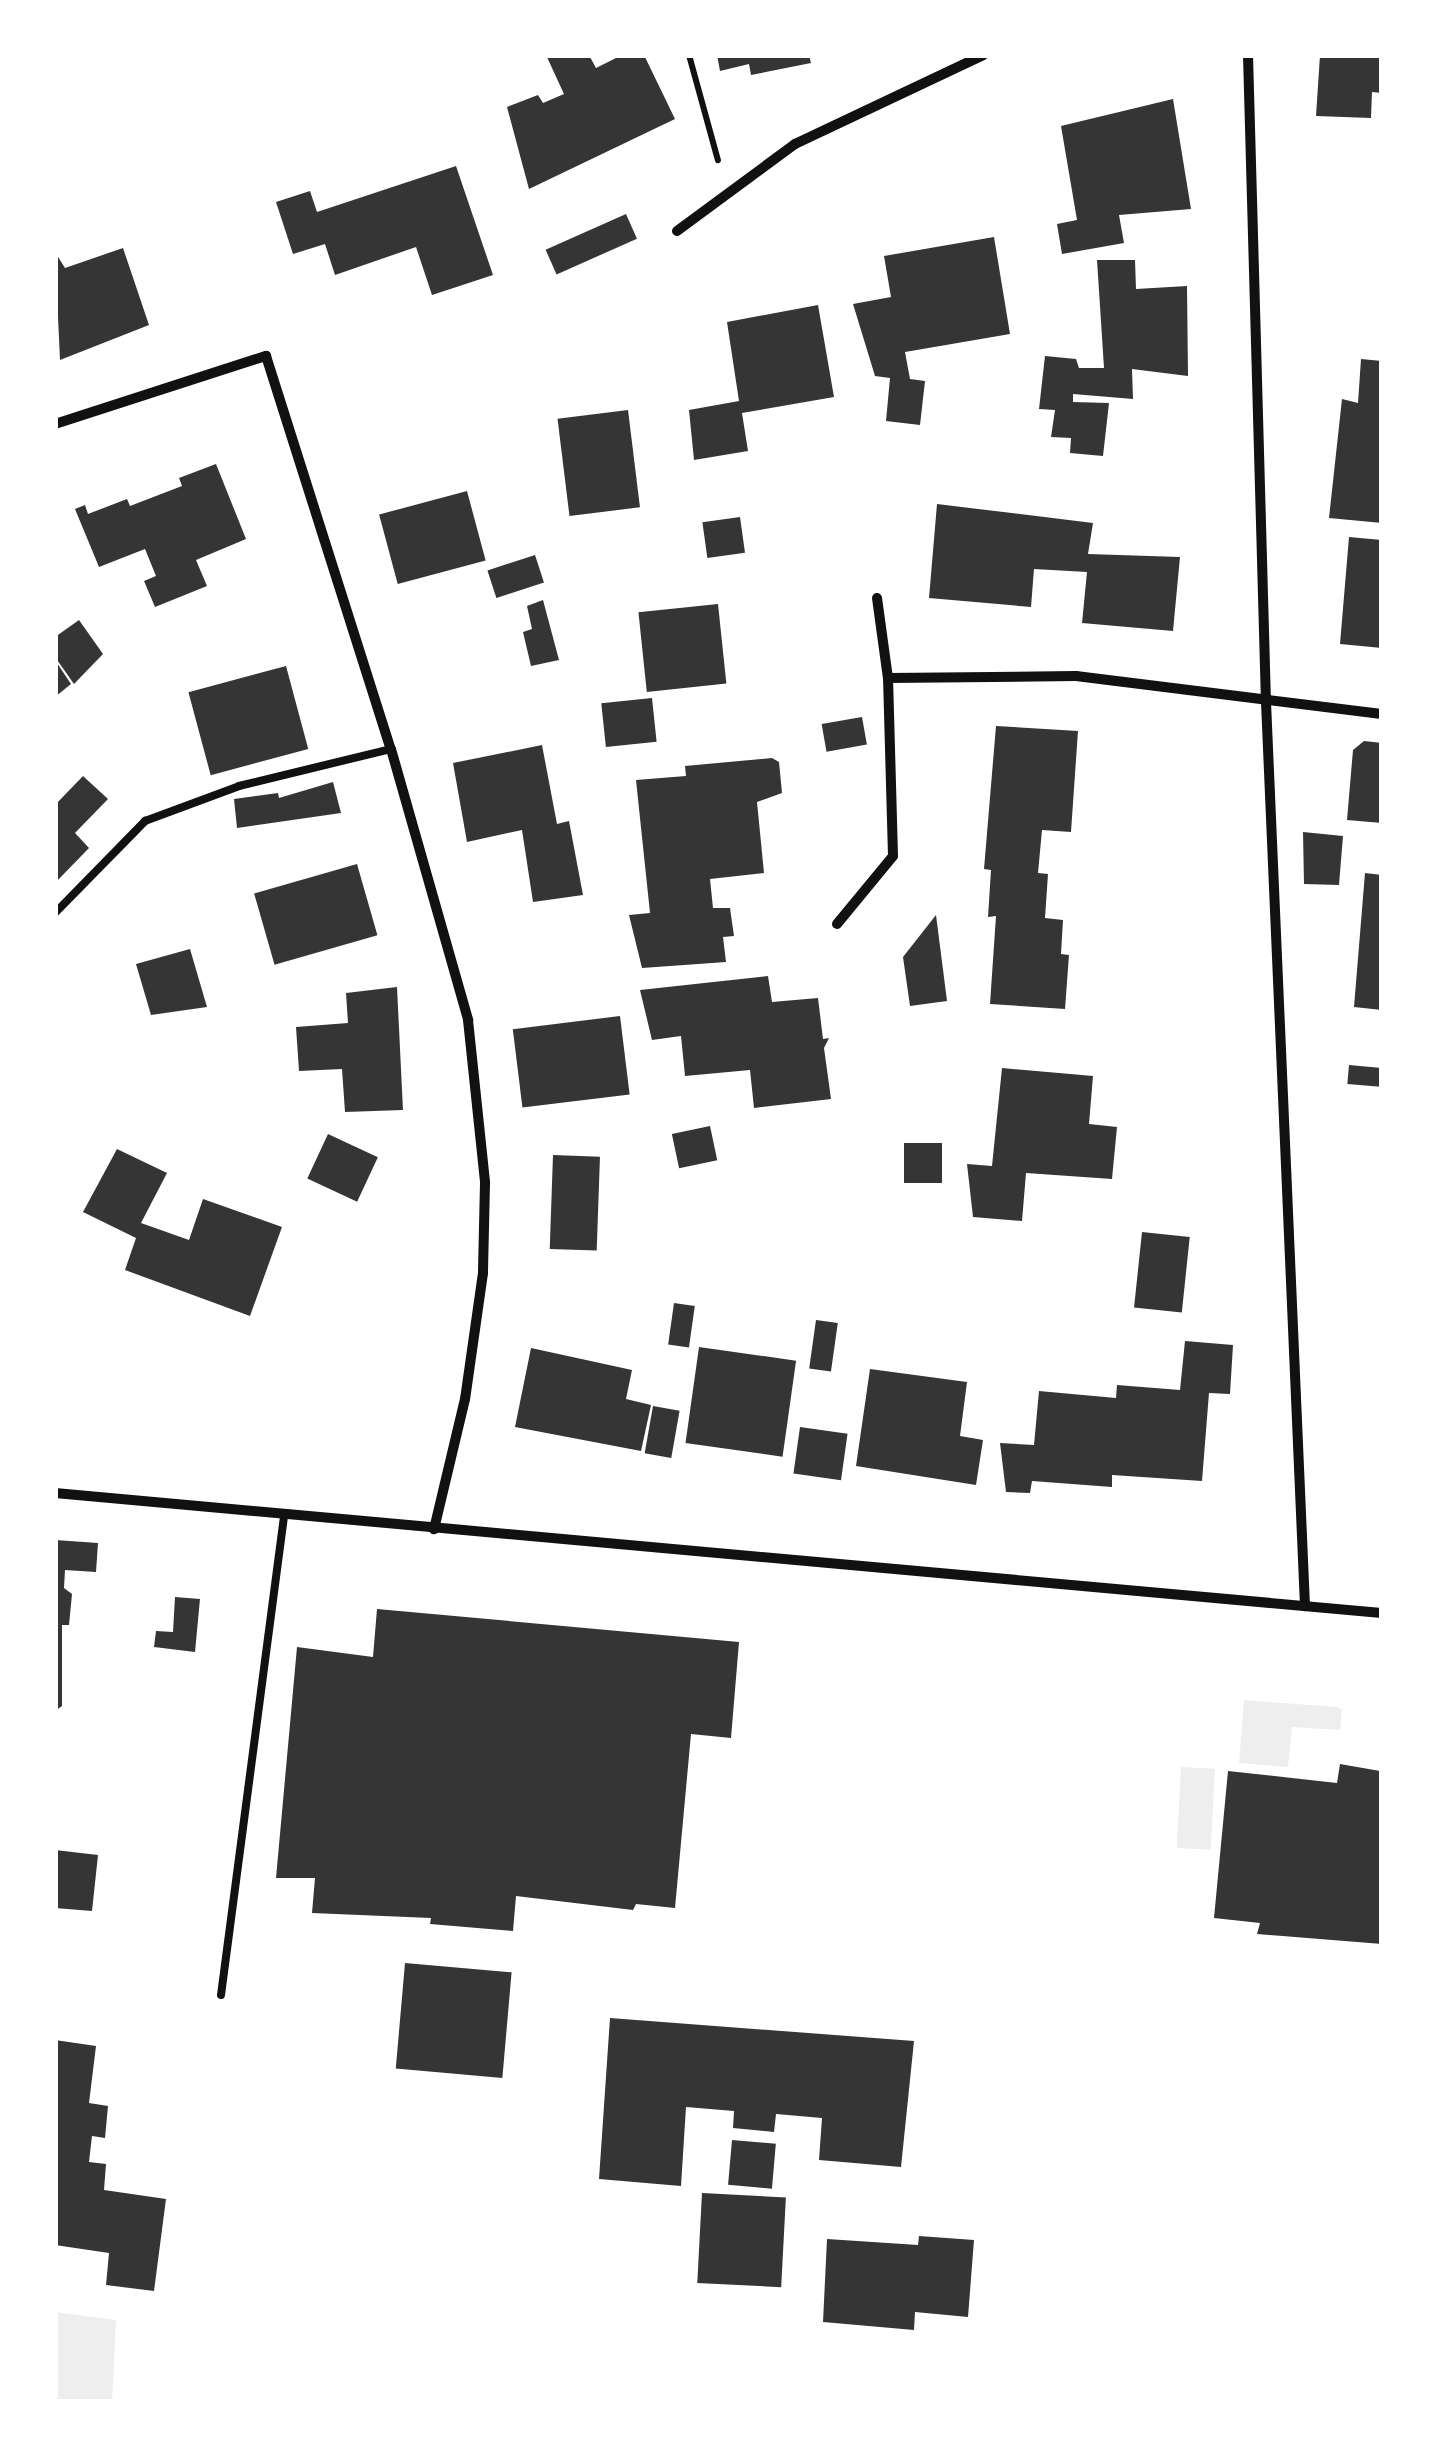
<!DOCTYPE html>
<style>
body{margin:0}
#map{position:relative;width:1437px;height:2457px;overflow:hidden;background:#fff;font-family:Spectral,serif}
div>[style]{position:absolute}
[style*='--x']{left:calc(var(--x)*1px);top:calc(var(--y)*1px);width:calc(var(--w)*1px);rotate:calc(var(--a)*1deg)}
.green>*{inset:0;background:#eee;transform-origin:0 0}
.building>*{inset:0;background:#353535;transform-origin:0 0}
.path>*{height:6px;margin:-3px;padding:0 3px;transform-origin:3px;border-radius:3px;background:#111}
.service>*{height:8px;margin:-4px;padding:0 4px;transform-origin:4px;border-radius:4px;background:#111}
.minor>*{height:10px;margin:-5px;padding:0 5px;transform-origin:5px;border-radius:5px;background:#111}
span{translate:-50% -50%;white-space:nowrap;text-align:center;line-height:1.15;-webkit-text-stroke:9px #fff;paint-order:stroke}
.frame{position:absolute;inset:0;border:58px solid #fff;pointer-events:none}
</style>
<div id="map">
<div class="green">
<div style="clip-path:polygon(1244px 1700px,1336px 1707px,1342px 1709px,1340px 1730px,1292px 1727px,1288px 1767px,1239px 1763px)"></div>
<div style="left:1181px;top:1767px;width:34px;height:81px;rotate:3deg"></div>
<div style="clip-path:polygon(55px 2312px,116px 2320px,112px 2402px,55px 2402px)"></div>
</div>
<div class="building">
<div style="clip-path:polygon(546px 55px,589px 55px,596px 68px,622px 55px,644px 55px,675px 119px,529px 189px,507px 107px,538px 95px,543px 103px,564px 94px)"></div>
<div style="clip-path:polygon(717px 55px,809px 55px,811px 63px,751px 75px,749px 64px,720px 71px)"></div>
<div style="clip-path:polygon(1320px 55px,1382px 55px,1382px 93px,1372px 92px,1371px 118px,1316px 116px)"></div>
<div style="clip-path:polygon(1173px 99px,1191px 209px,1119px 215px,1124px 243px,1062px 254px,1057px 224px,1077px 220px,1061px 126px)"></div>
<div style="clip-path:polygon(456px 166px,493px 275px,432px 295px,416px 247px,335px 275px,325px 244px,293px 254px,276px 202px,310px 191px,317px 212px)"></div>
<div style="left:626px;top:214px;width:27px;height:88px;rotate:66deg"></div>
<div style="clip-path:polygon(994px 237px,1010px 334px,905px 352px,910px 379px,925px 381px,920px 425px,886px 421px,890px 378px,875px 376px,853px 304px,891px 297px,884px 256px)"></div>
<div style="clip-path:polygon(123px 248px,149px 325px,60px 360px,55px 252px,65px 268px)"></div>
<div style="clip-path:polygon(1097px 260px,1135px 260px,1136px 289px,1187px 286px,1188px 376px,1132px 369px,1133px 399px,1073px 394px,1073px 402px,1109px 403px,1103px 456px,1070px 453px,1071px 438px,1051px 437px,1055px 410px,1039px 409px,1045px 356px,1076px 359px,1079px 368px,1104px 368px)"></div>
<div style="clip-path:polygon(818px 305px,834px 397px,742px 413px,748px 451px,694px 460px,689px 410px,739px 401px,727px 322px)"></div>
<div style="clip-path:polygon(1361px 359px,1382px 361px,1382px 523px,1329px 518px,1342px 399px,1358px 403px)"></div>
<div style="left:628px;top:410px;width:98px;height:71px;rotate:83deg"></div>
<div style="clip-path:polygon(216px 464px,246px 539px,196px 560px,207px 586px,155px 607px,144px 581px,156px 576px,145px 549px,99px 567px,75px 509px,85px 505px,88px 514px,127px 499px,130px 506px,182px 486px,179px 478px)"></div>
<div style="left:467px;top:491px;width:72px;height:91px;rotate:75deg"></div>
<div style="clip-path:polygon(937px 504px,1093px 523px,1088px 554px,1180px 557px,1173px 631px,1082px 623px,1087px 572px,1034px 569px,1031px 607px,929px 598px)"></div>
<div style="left:740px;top:517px;width:36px;height:38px;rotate:82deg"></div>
<div style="clip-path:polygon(1349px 537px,1382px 540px,1382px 648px,1340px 644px)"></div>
<div style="left:535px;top:555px;width:29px;height:50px;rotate:72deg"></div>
<div style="clip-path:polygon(543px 600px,559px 660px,531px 666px,523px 632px,532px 629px,527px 606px)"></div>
<div style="left:718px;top:604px;width:80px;height:80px;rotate:84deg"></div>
<div style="clip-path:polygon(79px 620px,103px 654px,74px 684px,55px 657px,55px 637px)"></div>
<div style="clip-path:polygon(55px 660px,71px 684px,55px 697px)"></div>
<div style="left:286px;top:666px;width:86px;height:101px;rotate:75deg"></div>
<div style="left:652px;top:698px;width:44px;height:51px;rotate:84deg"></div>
<div style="left:862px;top:717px;width:28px;height:41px;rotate:80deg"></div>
<div style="clip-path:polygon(996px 726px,1078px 731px,1071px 832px,1042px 830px,1038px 873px,1048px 874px,1045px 918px,1063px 920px,1061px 954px,1069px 955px,1065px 1009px,990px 1004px,996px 916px,988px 917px,991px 870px,984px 869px)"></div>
<div style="clip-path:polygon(1364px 741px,1382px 743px,1382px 823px,1347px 820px,1353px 750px)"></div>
<div style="clip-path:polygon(542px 745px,557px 824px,569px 821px,583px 895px,533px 902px,522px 830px,467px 842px,453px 763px)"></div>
<div style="clip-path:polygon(772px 758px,779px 762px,782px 793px,757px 802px,764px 873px,710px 879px,713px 908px,730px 908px,734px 936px,723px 937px,726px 962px,642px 968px,629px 915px,650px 913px,636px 780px,686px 776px,685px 766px)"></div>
<div style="clip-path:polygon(83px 776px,108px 799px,75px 833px,89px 848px,55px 883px,55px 805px)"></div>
<div style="clip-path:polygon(333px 782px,341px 813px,237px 828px,234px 799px,278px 793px,279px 798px)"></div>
<div style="clip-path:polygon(1303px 832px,1343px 836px,1339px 885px,1304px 884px)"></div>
<div style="left:357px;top:864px;width:74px;height:107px;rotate:74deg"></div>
<div style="clip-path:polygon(1365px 873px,1382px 875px,1382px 1010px,1354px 1007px)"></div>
<div style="clip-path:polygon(936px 915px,947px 1001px,910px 1006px,903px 957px)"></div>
<div style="clip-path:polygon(190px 949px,207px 1007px,151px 1015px,136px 964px)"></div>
<div style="clip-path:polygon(768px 976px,772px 1002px,818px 998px,823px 1039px,829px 1038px,824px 1048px,831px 1099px,754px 1108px,750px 1070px,685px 1076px,681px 1036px,652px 1040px,640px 990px)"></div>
<div style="clip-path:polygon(397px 987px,403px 1110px,345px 1112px,342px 1069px,299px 1071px,296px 1027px,348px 1023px,346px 993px)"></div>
<div style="left:620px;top:1016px;width:79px;height:108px;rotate:83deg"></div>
<div style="left:1349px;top:1065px;width:33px;height:19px;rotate:5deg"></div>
<div style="clip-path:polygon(1002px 1068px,1093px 1076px,1089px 1124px,1117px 1127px,1112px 1179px,1026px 1173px,1022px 1221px,973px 1217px,967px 1164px,992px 1166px)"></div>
<div style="left:710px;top:1126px;width:35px;height:39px;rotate:78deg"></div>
<div style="left:328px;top:1134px;width:55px;height:49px;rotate:25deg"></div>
<div style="left:904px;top:1143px;width:38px;height:40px"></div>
<div style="clip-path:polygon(117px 1149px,167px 1173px,141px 1223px,189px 1240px,203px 1199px,282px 1227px,250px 1316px,125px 1270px,136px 1238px,83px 1212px)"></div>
<div style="left:553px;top:1155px;width:47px;height:94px;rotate:2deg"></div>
<div style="left:1142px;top:1232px;width:48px;height:76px;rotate:6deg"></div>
<div style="left:674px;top:1303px;width:21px;height:42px;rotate:8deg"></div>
<div style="left:816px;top:1320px;width:22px;height:49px;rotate:8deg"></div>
<div style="clip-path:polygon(1185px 1341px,1233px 1345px,1230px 1394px,1209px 1393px,1202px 1481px,1112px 1475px,1112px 1487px,1032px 1481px,1030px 1493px,1006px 1492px,1000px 1443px,1034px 1445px,1039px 1391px,1116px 1398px,1117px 1385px,1180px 1390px)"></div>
<div style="left:699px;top:1347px;width:98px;height:97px;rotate:8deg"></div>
<div style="clip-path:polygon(531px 1348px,632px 1370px,626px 1399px,651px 1405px,641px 1451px,515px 1427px)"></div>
<div style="clip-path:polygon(870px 1369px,967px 1382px,960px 1436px,983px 1440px,976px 1485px,856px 1466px)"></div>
<div style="left:653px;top:1406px;width:27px;height:48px;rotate:10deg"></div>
<div style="left:800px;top:1427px;width:48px;height:47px;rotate:8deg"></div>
<div style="clip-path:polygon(55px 1540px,98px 1543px,96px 1572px,65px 1570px,64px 1588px,72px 1594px,69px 1625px,62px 1625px,62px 1706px,55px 1711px)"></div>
<div style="clip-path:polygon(175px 1597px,200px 1599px,195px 1652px,154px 1647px,156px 1631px,173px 1632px)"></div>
<div style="clip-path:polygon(377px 1609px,739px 1642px,731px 1738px,691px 1734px,675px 1908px,636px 1904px,633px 1910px,516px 1896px,513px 1931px,430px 1924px,431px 1918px,312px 1913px,315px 1878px,276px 1878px,297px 1647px,373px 1657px)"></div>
<div style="clip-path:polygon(1340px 1764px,1380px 1771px,1382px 1778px,1382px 1944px,1257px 1934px,1260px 1923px,1214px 1918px,1228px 1771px,1337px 1783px)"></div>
<div style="clip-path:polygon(55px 1850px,98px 1855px,92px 1911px,55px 1908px)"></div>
<div style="left:405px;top:1963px;width:107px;height:106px;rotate:5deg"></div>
<div style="clip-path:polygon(610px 2018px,914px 2041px,901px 2167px,819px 2160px,822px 2118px,776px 2114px,774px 2132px,733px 2128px,734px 2111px,686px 2107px,681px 2186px,599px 2179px)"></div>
<div style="clip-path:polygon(55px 2040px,96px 2046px,89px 2103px,108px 2106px,105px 2138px,92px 2136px,89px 2162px,106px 2164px,104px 2190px,166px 2199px,154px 2291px,106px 2285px,109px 2253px,55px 2245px)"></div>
<div style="left:732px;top:2140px;width:44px;height:45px;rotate:5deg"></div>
<div style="left:702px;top:2193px;width:84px;height:90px;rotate:3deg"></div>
<div style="clip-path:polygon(919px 2236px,974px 2240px,968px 2317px,915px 2312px,914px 2330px,823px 2322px,827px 2239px,918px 2245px)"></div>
</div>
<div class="path">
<div style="--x:689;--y:55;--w:109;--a:74.6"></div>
</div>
<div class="service">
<div style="--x:55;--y:913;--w:129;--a:-45.6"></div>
<div style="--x:145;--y:821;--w:100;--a:-20.4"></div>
<div style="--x:239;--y:786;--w:156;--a:-13.7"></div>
<div style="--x:221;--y:1995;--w:484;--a:-82.5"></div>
</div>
<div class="minor">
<div style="--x:1248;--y:55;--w:647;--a:88.41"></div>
<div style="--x:1266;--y:702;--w:905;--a:87.53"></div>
<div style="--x:677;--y:231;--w:147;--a:-36.4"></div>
<div style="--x:795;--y:144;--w:208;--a:-25.3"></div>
<div style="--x:55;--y:424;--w:222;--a:-17.9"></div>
<div style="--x:266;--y:356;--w:412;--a:72.4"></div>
<div style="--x:391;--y:749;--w:282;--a:74.1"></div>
<div style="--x:468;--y:1020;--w:164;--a:84"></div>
<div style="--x:485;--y:1183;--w:90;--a:91.3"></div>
<div style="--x:483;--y:1273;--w:127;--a:98.1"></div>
<div style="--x:465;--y:1399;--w:134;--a:103.4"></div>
<div style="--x:877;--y:598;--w:81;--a:82.2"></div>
<div style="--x:888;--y:678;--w:188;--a:-0.6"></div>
<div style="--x:1076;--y:676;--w:308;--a:7.1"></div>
<div style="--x:837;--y:924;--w:88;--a:-50.5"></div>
<div style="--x:893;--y:856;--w:178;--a:-91.6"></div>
<div style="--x:55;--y:1493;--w:1332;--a:5.17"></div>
</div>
<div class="frame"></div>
</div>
